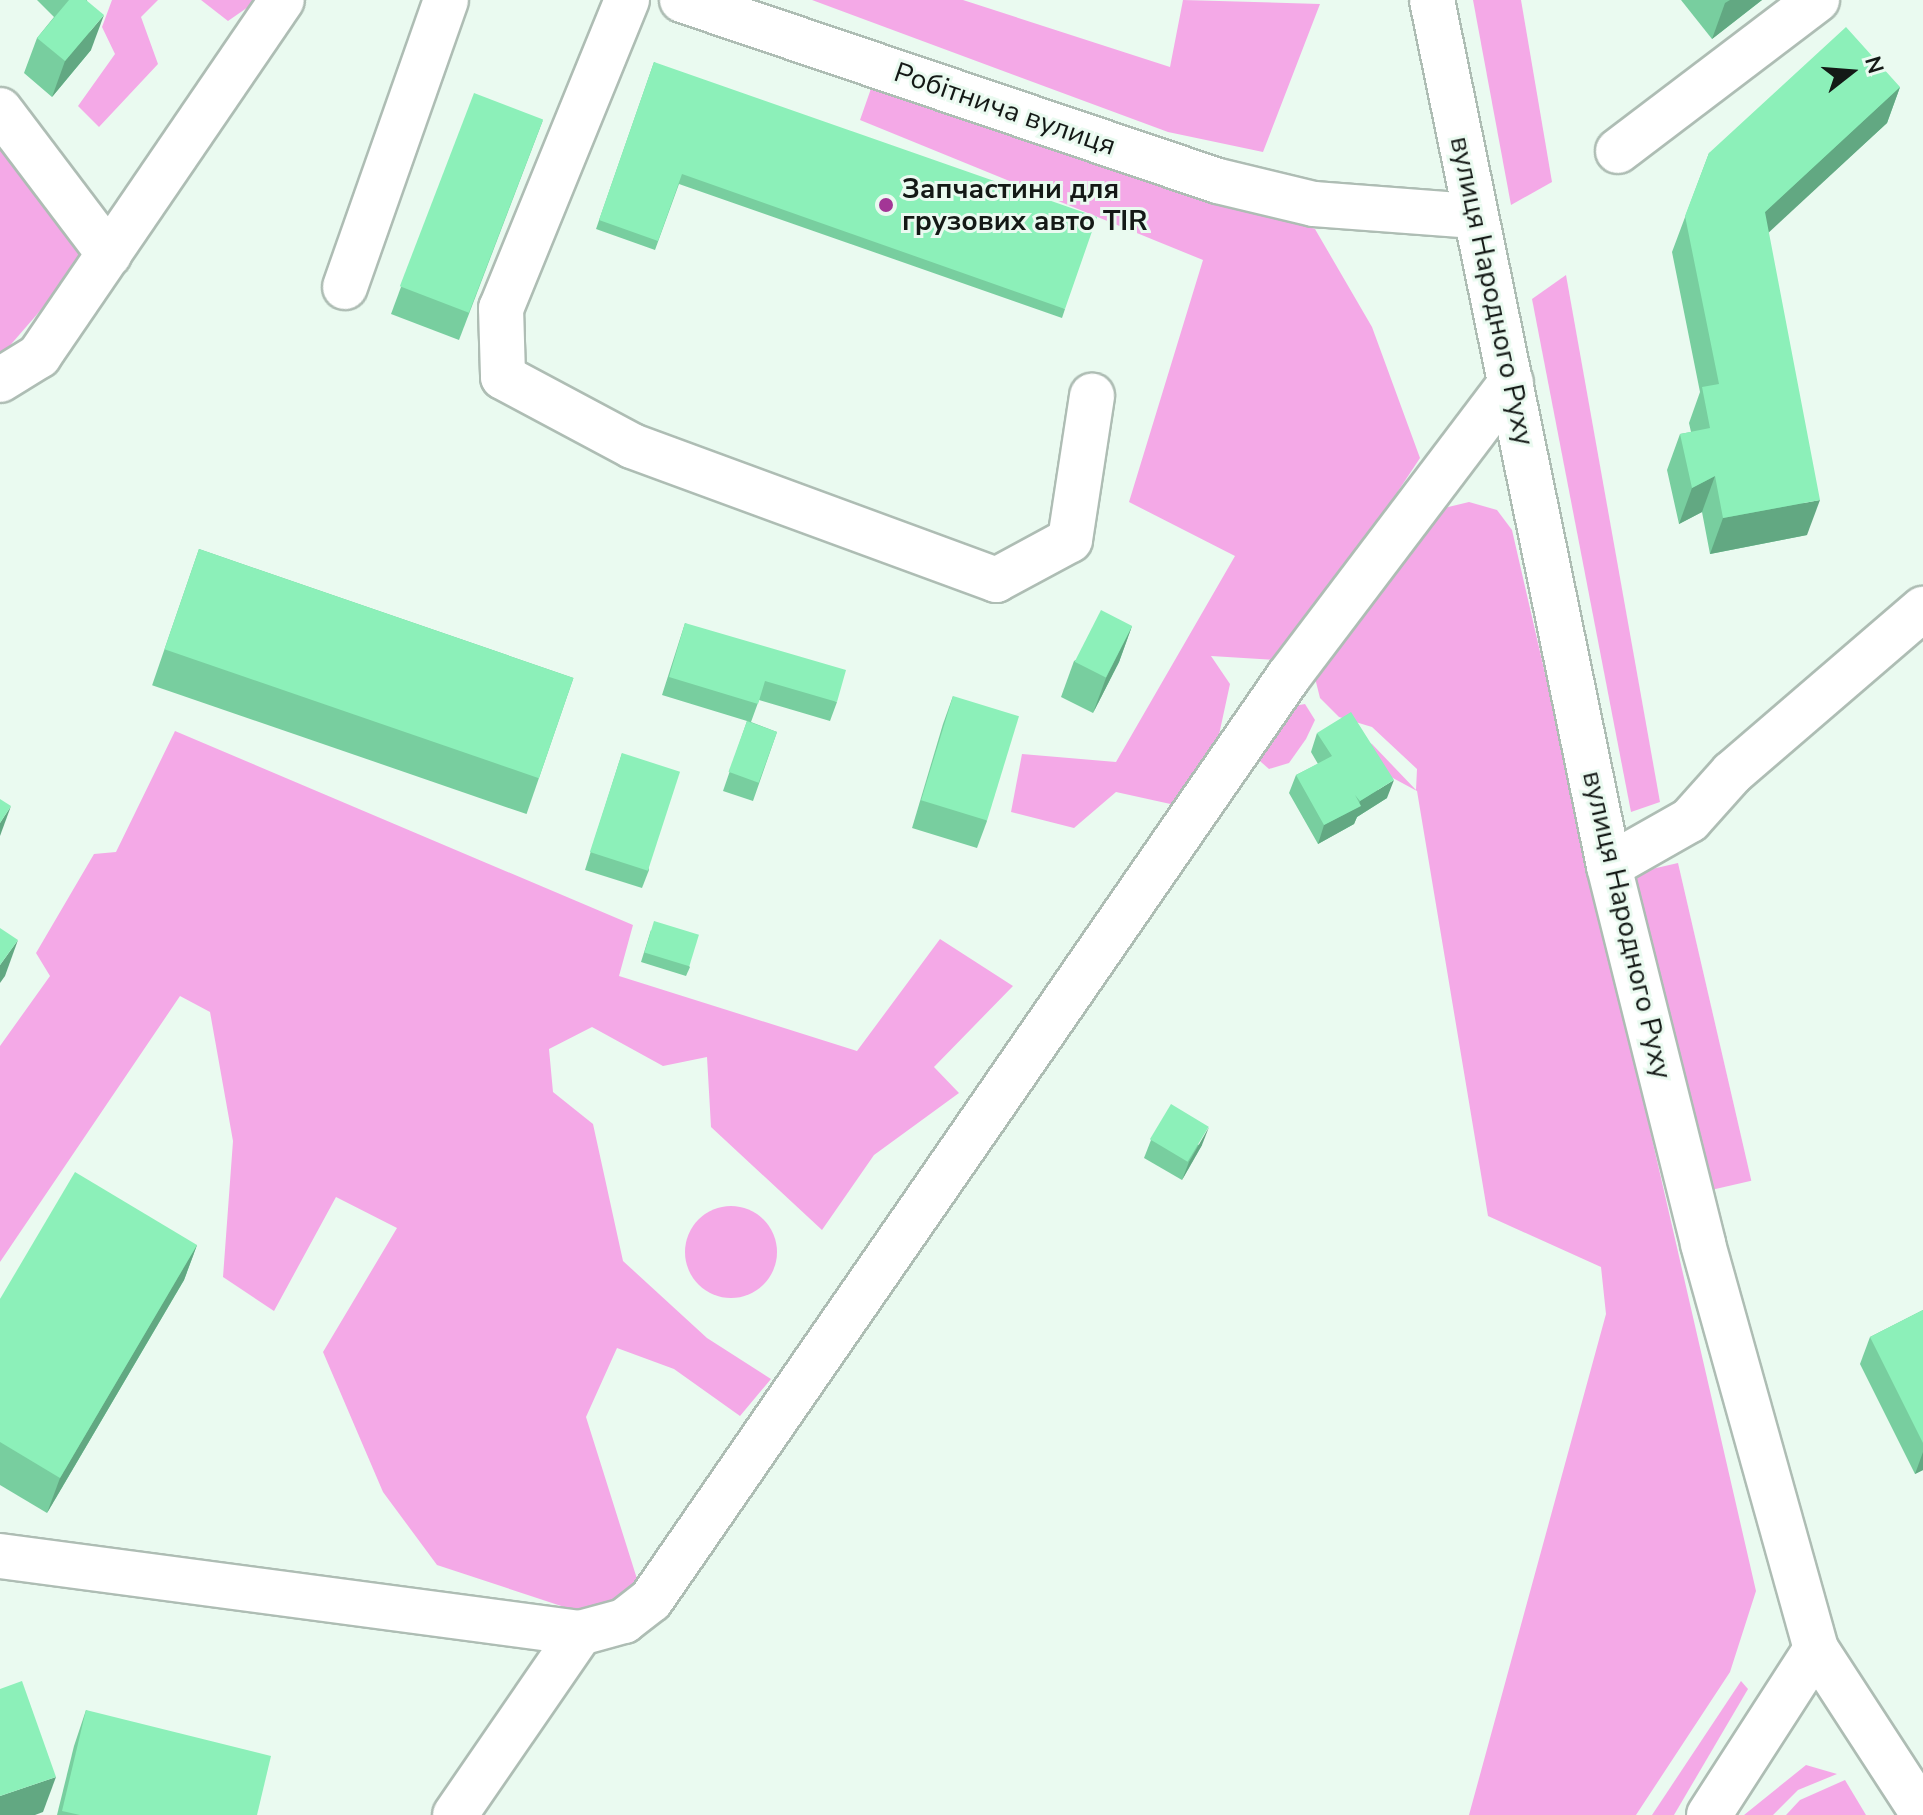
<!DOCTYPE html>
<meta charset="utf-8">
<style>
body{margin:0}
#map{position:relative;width:1923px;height:1815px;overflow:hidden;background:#eafaf0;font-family:"Nunito Sans",sans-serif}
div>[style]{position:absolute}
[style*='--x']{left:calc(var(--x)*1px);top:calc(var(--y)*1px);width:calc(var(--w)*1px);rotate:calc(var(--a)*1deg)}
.green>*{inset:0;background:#f4a9e7;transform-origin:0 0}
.round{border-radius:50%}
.roads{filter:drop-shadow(2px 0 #aebdb4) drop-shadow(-2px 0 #aebdb4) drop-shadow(0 2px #aebdb4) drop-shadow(0 -2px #aebdb4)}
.minor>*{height:44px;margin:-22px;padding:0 22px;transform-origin:22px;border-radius:22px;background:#fff}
.wall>*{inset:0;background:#78ce9f;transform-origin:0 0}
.shaded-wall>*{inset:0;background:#62a882}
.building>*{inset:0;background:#8cf0b9;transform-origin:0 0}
.dots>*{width:22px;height:22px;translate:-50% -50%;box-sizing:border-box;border:4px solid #eafaf0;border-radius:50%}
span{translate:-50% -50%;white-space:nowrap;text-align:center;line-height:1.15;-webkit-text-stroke:6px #eafaf0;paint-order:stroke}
.street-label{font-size:28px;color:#141916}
.poi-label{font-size:28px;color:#141916;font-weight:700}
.left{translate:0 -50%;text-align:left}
.north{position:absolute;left:1811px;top:32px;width:80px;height:80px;-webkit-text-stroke:6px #eafaf0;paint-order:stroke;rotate:73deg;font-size:22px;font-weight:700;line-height:32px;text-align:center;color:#141916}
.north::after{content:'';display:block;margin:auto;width:28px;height:36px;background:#141916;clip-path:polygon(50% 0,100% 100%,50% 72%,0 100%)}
</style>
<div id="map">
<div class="green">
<div style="clip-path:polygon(112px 0,158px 0,141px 17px,158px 64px,99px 127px,78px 106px,115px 54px,102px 27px)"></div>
<div style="clip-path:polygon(201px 0,258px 0,228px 21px)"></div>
<div style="clip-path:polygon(812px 0,963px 0,1170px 67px,1183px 0,1320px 4px,1263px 152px,1168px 132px)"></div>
<div style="clip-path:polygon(1473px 0,1521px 0,1552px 182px,1511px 205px)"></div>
<div style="clip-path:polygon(874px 80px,1315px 229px,1372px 327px,1420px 458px,1340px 579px,1275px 660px,1211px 656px,1230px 684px,1217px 744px,1175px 805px,1116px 792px,1074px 828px,1011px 812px,1022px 754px,1116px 762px,1235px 556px,1129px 502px,1203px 260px,860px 120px)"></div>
<div style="clip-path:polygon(0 149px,77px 234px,79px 266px,0 357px)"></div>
<div style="clip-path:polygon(1566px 275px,1660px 802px,1631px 812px,1532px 299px)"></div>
<div style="clip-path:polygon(1469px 502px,1497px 510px,1512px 530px,1756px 1591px,1730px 1672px,1636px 1815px,1469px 1815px,1606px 1314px,1601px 1267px,1488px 1216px,1417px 791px,1365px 763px,1344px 730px,1372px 744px,1416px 790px,1417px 769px,1372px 727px,1339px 717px,1320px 698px,1311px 662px,1440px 509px)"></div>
<div style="clip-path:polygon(1305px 704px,1315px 720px,1306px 739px,1289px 763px,1269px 769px,1253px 755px,1276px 709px)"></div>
<div style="clip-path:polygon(175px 731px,633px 925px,619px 976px,857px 1051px,940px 939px,1013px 986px,934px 1067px,959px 1093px,874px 1155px,822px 1230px,711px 1127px,707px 1057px,663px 1066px,592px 1027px,549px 1049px,553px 1092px,593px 1124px,623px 1261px,707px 1338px,771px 1379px,740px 1416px,674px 1369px,617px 1348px,586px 1417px,638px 1582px,613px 1623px,437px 1565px,383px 1492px,323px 1352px,397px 1228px,336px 1197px,274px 1311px,223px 1277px,233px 1141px,210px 1012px,180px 996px,0 1262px,0 1046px,50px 976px,36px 953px,94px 854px,116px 852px)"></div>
<div style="left:1678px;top:863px;width:326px;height:49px;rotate:77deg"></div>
<div class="round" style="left:685px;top:1206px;width:92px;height:92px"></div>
<div style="clip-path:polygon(1741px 1681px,1748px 1689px,1674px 1815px,1652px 1815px)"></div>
<div style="clip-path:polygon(1806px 1765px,1837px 1774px,1798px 1790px,1773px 1815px,1744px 1815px)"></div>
<div style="clip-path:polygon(1845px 1780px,1866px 1815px,1786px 1815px,1800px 1800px)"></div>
</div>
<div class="roads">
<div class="minor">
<div style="--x:627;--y:0;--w:333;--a:112.2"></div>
<div style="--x:501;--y:308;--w:69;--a:88.3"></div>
<div style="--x:503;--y:377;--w:146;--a:28.1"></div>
<div style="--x:632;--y:446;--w:388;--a:20.2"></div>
<div style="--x:996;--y:580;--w:84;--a:-28.4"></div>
<div style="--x:1070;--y:540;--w:146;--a:-81.3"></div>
<div style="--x:682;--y:0;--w:566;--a:18.66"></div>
<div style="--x:1218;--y:181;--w:99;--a:13.5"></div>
<div style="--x:1314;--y:204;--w:161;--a:4.3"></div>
<div style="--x:1432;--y:0;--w:884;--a:78.45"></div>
<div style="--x:1609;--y:866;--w:390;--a:76"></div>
<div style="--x:1703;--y:1244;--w:420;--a:74.4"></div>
<div style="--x:1816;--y:1649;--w:197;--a:57"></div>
<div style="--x:0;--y:110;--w:181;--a:52.9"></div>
<div style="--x:1618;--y:151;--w:250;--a:-37.2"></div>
<div style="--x:345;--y:287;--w:304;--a:-70.6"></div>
<div style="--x:0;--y:380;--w:46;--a:-31.6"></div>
<div style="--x:39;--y:356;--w:431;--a:-55.7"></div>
<div style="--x:1609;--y:866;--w:93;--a:-29.6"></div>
<div style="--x:1690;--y:820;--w:63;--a:-48.2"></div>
<div style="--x:1732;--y:773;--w:252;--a:-40.7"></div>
<div style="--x:0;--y:1556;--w:585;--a:7.56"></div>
<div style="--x:580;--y:1633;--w:46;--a:-15.3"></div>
<div style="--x:624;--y:1621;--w:34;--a:-38"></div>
<div style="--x:651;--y:1600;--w:1123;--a:-55.38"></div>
<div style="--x:1289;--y:676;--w:368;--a:-52.9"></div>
<div style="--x:455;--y:1815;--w:221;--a:-55.5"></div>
<div style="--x:1709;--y:1815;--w:197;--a:-57.2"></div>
</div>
</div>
<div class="wall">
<div style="clip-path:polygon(37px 0,87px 0,91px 50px,52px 97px,24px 73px,37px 38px,54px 17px)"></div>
<div style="clip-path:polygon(1681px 0,1762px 0,1712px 39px)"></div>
<div style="clip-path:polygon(654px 62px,1065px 309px,1062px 318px,679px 184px,655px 250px,596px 229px)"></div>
<div style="clip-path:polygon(1900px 87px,1887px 123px,1768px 232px,1807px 535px,1710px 554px,1702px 512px,1679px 524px,1667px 470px,1680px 434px,1691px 432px,1689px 423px,1700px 392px,1672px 252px,1709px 153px)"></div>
<div style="clip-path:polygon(543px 120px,459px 340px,391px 314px,401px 287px)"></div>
<div style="left:199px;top:549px;width:396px;height:144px;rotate:19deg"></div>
<div style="clip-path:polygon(685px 623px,837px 702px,830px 721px,759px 700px,751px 722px,777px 732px,753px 801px,723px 791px,747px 721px,662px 695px)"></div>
<div style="clip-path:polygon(1132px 626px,1119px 662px,1093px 713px,1061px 697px,1074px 661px)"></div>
<div style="clip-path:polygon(953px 696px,987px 821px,977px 848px,912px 828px,943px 724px)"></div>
<div style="clip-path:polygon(1317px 733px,1387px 798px,1357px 817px,1354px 824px,1318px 844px,1289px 793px,1296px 775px,1318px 764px,1311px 752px)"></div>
<div style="clip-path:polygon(622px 753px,649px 870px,642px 888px,585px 870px)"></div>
<div style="clip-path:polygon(651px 930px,690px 967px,686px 976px,641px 962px)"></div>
<div style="clip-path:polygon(1151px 1140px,1202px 1145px,1182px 1180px,1144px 1158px)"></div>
<div style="clip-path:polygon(197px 1245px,184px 1280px,47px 1513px,0 1485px,0 1299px)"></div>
<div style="clip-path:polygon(1923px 1310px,1923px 1470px,1915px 1474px,1860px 1364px,1870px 1337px)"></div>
<div style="clip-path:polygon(86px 1710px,257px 1815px,57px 1815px,74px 1746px)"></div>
</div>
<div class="shaded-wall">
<div style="clip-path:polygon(1730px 0,1762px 0,1712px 39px,1725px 3px)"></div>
<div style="clip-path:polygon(104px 15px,91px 50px,52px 97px,65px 61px)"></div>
<div style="clip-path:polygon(1900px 87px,1887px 123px,1752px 248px,1765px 212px)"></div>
<div style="clip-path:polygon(1715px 476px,1702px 512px,1679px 524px,1692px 488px)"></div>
<div style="clip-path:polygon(1820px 500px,1807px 535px,1710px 554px,1723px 518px)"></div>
<div style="clip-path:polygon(1132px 626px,1119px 662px,1093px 713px,1106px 678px)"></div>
<div style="clip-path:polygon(1394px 780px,1387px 798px,1357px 817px,1354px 824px,1318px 844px,1324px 825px,1358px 807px,1360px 801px)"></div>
<div style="clip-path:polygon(11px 806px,0 836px,0 823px)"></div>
<div style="clip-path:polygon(18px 940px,5px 976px,0 983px,0 965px)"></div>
<div style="clip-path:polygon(1209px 1127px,1202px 1145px,1182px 1180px,1189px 1162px)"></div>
<div style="clip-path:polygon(197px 1245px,184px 1280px,47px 1513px,60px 1478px)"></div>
<div style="clip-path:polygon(1923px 1452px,1923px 1470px,1915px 1474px)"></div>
<div style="clip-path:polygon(56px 1777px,43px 1812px,35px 1815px,0 1815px,0 1796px)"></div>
</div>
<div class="building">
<div style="clip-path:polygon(69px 0,86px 0,104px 15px,65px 61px,37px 38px)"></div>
<div style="clip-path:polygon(1846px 27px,1900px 87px,1765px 212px,1820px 500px,1723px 518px,1715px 476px,1692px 488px,1680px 434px,1710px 428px,1702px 387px,1719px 384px,1685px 216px,1709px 153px)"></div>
<div style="clip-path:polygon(654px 62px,1097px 217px,1065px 309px,682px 174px,658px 241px,599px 220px)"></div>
<div style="left:474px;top:93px;width:74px;height:207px;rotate:21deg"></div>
<div style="left:199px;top:549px;width:396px;height:106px;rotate:19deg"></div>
<div style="left:1101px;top:610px;width:35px;height:58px;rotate:27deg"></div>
<div style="clip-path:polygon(685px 623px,846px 670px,837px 702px,765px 681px,758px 704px,669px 677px)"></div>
<div style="left:953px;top:696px;width:69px;height:109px;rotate:17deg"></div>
<div style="clip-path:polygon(1351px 712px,1394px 780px,1360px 801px,1355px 795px,1361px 806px,1324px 825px,1296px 775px,1332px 756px,1317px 733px)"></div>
<div style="left:747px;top:721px;width:32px;height:54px;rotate:20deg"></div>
<div style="left:622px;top:753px;width:61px;height:104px;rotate:18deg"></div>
<div style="clip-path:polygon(0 799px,11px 806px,0 823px)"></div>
<div style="left:654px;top:921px;width:47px;height:33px;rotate:17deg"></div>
<div style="clip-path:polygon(0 928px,18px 940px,0 965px)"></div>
<div style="left:1171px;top:1104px;width:44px;height:41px;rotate:31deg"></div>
<div style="clip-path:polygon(75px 1172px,197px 1245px,60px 1478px,0 1442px,0 1299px)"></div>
<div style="clip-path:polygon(1923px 1310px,1923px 1443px,1870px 1337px)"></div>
<div style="clip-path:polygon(22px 1681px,56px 1777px,0 1796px,0 1689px)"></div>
<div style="clip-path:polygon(86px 1710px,271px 1756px,257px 1815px,80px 1815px,62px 1811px)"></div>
</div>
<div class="dots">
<div style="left:886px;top:205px;background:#a33696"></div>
</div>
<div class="street-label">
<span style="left:1005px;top:109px;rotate:19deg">Робітнича вулиця</span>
<span style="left:1492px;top:291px;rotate:78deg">вулиця Народного Руху</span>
<span style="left:1627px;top:925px;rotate:77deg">вулиця Народного Руху</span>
</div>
<div class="poi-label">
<span class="left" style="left:902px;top:205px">Запчастини для<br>грузових авто TIR</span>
</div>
<div class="north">N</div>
</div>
